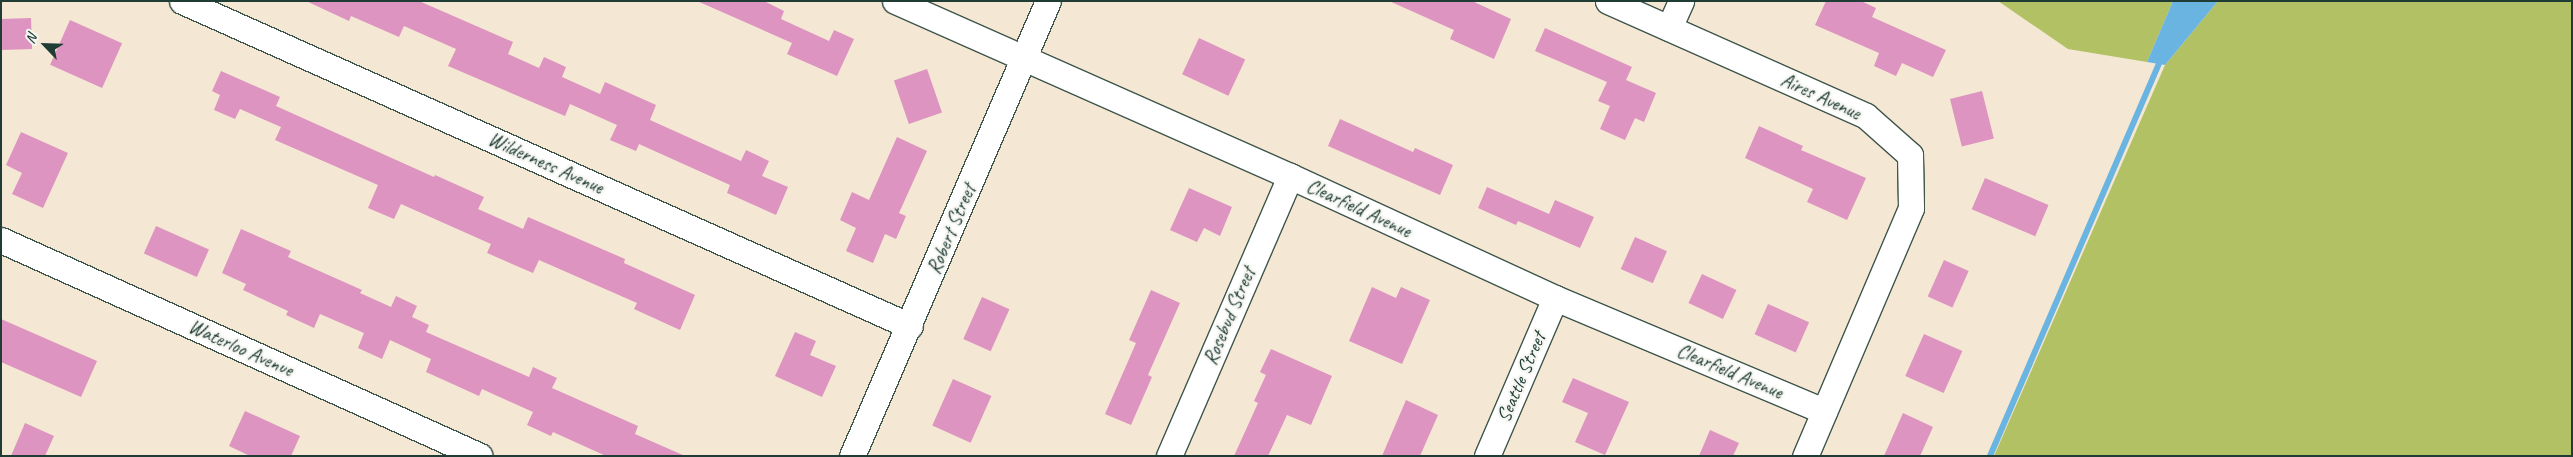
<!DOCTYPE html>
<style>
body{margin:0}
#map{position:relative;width:2573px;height:457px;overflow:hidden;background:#f4e7d3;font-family:Caveat,sans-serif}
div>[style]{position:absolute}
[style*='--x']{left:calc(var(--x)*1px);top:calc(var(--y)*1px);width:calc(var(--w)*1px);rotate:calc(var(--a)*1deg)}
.green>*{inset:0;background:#b1c164}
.water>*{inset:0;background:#6ab4e2}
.stream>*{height:6px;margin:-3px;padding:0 3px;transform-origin:3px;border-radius:3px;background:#6ab4e2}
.building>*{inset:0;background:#de94c0;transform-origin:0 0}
.roads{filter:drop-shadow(1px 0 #3f564c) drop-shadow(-1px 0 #3f564c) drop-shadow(0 1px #3f564c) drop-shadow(0 -1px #3f564c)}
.minor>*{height:25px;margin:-12.5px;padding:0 12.5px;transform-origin:12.5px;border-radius:12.5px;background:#fff}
span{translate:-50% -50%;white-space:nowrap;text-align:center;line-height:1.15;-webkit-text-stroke:4.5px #f6f6f2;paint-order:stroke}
.street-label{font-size:20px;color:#1f3d34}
.frame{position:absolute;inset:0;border:2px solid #1f3d34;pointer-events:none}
.north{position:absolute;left:20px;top:20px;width:50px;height:50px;-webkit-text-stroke:4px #f6f6f2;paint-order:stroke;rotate:294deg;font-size:14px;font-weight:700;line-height:20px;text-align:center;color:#1f3d34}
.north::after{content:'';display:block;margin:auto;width:18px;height:22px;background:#1f3d34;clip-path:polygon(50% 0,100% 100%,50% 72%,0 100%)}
</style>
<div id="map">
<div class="green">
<div style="clip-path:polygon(1998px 1px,2173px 1px,2147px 62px,2068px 49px)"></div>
<div style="clip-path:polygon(2218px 1px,2572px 1px,2572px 456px,1994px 456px,2165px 65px)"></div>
</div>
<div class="water">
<div style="clip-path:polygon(2173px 1px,2218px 1px,2165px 65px,2147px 62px)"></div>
</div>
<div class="stream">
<div style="--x:1990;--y:456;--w:434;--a:-66.7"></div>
</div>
<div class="building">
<div style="clip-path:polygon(306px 1px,419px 1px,513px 42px,508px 54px,539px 68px,544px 57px,566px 67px,562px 77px,600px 94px,605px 82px,656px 105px,650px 120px,741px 161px,746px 150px,769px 161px,762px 176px,788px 187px,776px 215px,727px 193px,730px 185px,639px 144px,636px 151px,610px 140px,617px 125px,570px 104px,565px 116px,448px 66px,456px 49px,404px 26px,399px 37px,351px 16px,349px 21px)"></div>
<div style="clip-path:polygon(697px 1px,764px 1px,784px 11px,781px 19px,829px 41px,834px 30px,854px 39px,837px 76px,787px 54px,792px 43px)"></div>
<div style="clip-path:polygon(1389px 1px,1472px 1px,1511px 19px,1494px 59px,1450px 39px,1454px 30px)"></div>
<div style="clip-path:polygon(1826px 1px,1861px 1px,1876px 8px,1872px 17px,1946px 50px,1933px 77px,1902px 63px,1896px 76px,1874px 66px,1879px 53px,1815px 25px)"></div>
<div style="left:31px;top:18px;width:31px;height:30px;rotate:88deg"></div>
<div style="left:70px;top:20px;width:57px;height:49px;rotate:24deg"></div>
<div style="clip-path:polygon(1545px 28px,1632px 67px,1626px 80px,1656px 93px,1644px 122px,1635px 118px,1625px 140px,1600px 129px,1610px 106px,1598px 101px,1607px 82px,1535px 51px)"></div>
<div style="left:1199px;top:38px;width:51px;height:40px;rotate:25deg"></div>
<div style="left:927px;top:69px;width:46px;height:35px;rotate:71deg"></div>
<div style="clip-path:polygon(221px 71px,280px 97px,276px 106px,434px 177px,435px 175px,484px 197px,478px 209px,523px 229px,528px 217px,625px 259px,624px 263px,695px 295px,680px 330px,634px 309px,637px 303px,539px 260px,533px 273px,487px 253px,491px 244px,401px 204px,394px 219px,368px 208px,378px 185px,275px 140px,281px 127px,240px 109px,235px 119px,214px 110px,220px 95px,212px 91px)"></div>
<div style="left:1982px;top:91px;width:49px;height:33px;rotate:76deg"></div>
<div style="clip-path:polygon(1340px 119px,1413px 152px,1415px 148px,1453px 165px,1440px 195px,1328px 146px)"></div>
<div style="clip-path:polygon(1759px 126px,1803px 146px,1801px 150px,1866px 178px,1847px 220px,1807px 202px,1813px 189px,1745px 158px)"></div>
<div style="clip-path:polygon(21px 132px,68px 153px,43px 208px,12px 194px,22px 173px,6px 165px)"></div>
<div style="clip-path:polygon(897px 137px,927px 151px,899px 213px,906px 216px,896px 239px,885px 234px,873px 263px,846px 251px,856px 228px,840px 220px,852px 192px,869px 200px)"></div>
<div style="left:1985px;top:178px;width:69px;height:34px;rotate:23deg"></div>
<div style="clip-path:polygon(1487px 187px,1549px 214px,1555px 200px,1594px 217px,1580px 248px,1518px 221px,1516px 225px,1478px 208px)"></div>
<div style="clip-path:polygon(1189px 188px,1232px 207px,1220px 236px,1204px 228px,1197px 242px,1170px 230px)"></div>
<div style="left:156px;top:226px;width:58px;height:30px;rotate:24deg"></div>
<div style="clip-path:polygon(241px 229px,291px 251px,288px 257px,362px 290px,360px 293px,391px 307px,396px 296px,417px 306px,412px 317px,429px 325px,426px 332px,529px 377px,533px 367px,557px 378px,552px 388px,638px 426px,635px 434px,685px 456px,606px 456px,553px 432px,551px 436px,527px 425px,533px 412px,482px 389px,479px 396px,426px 372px,431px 359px,390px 340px,382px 359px,358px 348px,364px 333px,320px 314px,314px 328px,286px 315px,288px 311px,243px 290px,246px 284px,222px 273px)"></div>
<div style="left:1635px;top:237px;width:35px;height:35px;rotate:24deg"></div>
<div style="left:1944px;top:260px;width:27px;height:40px;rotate:24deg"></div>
<div style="left:1702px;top:274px;width:38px;height:32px;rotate:25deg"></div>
<div style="clip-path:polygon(1372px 287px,1396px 298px,1401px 287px,1430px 300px,1402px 364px,1349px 341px)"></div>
<div style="clip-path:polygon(1151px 290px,1180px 303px,1148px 375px,1152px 377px,1131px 425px,1105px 414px,1136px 343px,1129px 340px)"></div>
<div style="left:982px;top:297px;width:30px;height:46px;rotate:24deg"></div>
<div style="left:1768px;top:304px;width:45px;height:33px;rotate:24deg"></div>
<div style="clip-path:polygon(1px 319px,97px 361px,81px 397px,1px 362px)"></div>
<div style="clip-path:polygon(795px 332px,816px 341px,810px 355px,836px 366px,822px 397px,775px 376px)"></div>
<div style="left:1924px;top:334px;width:42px;height:46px;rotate:24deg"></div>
<div style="clip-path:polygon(1271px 349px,1332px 376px,1311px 425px,1287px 415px,1268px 456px,1234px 456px,1258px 403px,1254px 401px,1266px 375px,1260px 372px)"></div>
<div style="clip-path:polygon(1573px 378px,1629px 402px,1605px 455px,1575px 442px,1588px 413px,1562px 402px)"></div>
<div style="left:953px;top:379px;width:42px;height:51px;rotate:24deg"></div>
<div style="clip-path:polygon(1406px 400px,1438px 415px,1420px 456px,1382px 456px)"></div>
<div style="clip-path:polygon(245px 411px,300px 436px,291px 456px,250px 456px,229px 446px)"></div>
<div style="clip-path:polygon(1903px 413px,1933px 427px,1920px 456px,1884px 456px)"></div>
<div style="clip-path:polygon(25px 423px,54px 436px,45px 456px,11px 456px)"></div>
<div style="clip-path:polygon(1710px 430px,1739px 443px,1733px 456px,1699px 456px)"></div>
</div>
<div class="roads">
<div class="minor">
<div style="--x:182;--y:1;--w:797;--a:24.06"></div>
<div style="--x:895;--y:1;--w:432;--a:23.9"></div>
<div style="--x:1290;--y:176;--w:292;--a:24.7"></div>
<div style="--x:1555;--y:298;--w:292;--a:22.8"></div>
<div style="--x:1608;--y:1;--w:282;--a:24"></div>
<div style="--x:1866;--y:116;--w:59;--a:41.6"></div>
<div style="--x:1910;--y:155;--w:53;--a:88.9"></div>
<div style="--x:1911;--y:208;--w:270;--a:113.1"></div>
<div style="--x:1669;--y:28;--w:30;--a:-66"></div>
<div style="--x:1;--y:240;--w:525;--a:24.27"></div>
<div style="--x:852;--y:456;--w:495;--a:-66.7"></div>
<div style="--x:1169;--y:456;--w:305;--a:-66.6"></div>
<div style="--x:1487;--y:456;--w:172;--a:-66.7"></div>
</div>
</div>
<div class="street-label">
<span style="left:1821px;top:96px;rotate:25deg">Aires Avenue</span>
<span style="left:546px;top:163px;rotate:24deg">Wilderness Avenue</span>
<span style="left:1359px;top:208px;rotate:25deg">Clearfield Avenue</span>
<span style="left:951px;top:229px;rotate:-67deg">Robert Street</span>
<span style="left:1229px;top:316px;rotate:-67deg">Rosebud Street</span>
<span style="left:241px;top:348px;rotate:24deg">Waterloo Avenue</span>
<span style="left:1730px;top:371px;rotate:23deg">Clearfield Avenue</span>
<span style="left:1521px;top:377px;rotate:-67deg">Seattle Street</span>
</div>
<div class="frame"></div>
<div class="north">N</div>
</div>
